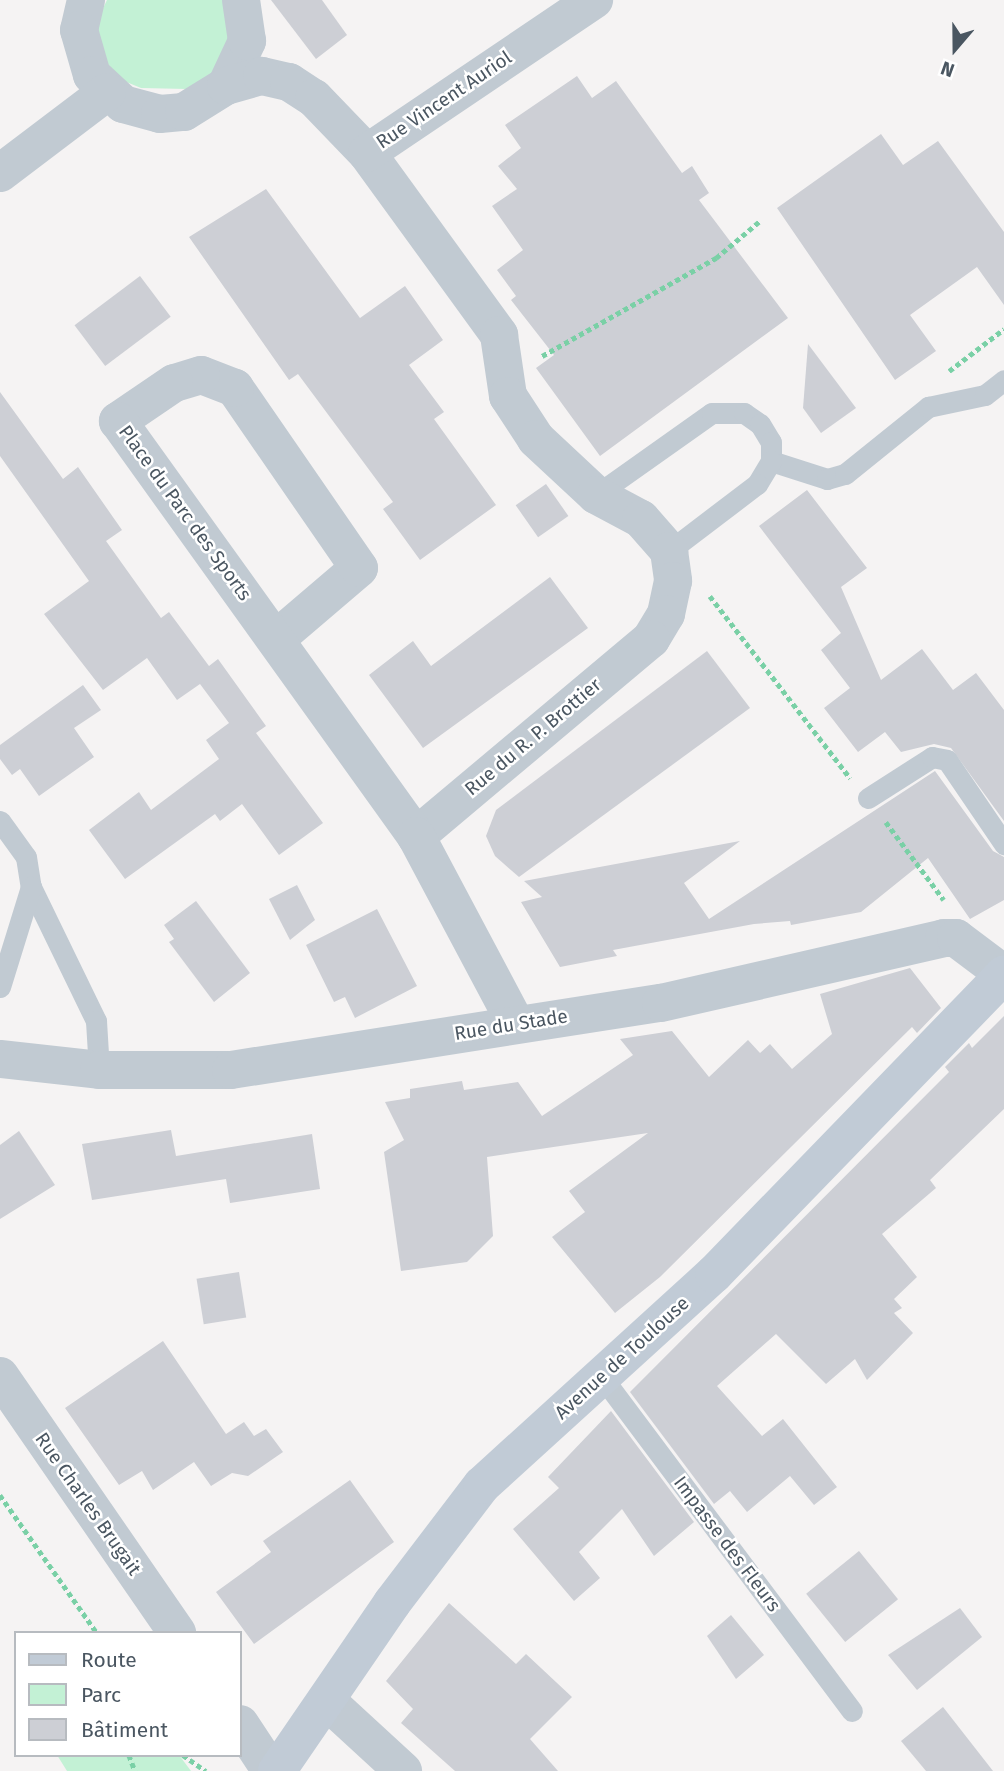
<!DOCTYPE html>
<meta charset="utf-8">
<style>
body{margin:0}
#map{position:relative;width:1004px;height:1771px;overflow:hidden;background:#f5f3f3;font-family:"Fira Sans",sans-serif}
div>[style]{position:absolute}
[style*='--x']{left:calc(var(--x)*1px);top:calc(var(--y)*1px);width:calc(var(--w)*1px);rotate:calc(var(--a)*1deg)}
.green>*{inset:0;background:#c3f1d5}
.building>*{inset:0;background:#cdcfd5;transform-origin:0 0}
.path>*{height:4.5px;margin-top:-2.25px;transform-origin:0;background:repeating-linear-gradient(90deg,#7ad0a6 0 5px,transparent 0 8.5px)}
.lane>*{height:21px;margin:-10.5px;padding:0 10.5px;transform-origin:10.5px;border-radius:10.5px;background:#c1cad2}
.street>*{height:38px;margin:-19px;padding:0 19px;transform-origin:19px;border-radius:19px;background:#c1cad2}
.secondary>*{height:38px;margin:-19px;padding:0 19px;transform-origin:19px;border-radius:19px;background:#c1cbd6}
span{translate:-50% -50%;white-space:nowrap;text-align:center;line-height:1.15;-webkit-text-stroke:5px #fff;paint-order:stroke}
.street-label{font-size:19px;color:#4a5661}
.legend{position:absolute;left:14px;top:1631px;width:228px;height:126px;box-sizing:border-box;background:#fff;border:2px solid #b7bbc0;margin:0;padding:9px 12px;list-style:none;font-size:21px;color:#4a5661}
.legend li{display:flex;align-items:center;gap:14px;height:35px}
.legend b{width:35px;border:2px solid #b7bbc0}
.north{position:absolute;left:920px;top:14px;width:70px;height:70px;-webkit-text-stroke:5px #fff;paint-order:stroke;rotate:200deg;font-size:19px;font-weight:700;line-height:28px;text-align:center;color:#4a5661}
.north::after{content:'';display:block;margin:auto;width:24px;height:32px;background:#4a5661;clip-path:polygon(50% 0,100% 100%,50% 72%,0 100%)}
</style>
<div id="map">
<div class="green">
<div style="clip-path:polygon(107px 0,227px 0,231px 43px,216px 74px,187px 89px,141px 88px,119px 79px,98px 50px,93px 29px)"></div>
<div style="clip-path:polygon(57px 1755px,179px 1755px,191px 1771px,67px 1771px)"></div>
</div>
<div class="building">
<div style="clip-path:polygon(271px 0,322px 0,347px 35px,316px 59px)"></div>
<div style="clip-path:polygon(577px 76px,592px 98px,616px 81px,682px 173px,692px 166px,709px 193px,699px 200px,788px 318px,600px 456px,536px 368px,554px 355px,511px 300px,516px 296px,497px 270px,523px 250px,492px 206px,517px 189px,498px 166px,521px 148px,505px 125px)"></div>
<div style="clip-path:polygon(881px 134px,903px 165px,938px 141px,1004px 232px,1004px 305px,977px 267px,910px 315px,936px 351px,895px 380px,777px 208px)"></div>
<div style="clip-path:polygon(266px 189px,360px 318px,405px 286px,443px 340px,409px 365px,444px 412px,434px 419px,496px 505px,420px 560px,383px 509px,393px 502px,298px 374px,289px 380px,189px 237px)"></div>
<div style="left:140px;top:276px;width:51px;height:82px;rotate:53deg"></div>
<div style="clip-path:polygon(808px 344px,856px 408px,821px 433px,803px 408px)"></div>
<div style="clip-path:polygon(0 392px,63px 479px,78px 467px,122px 530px,106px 541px,161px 618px,169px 612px,209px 666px,218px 659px,266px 726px,256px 733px,323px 823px,279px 855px,242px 804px,220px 821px,215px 814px,125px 879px,89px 830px,139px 792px,151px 810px,219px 759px,206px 740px,229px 723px,200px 684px,177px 700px,147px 658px,103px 690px,44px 614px,89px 581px,0 456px)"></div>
<div style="left:546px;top:484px;width:39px;height:37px;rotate:55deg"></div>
<div style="clip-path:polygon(807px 490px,867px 568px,841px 587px,881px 680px,922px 649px,953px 690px,976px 673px,1004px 710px,1004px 821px,951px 748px,934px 744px,901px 752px,885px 732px,858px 752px,824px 708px,850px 688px,821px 650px,841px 633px,759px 526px)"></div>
<div style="clip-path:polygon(550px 577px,588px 628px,423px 748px,369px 675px,413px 641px,431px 666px)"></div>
<div style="clip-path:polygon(707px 651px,750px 708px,519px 877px,495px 856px,486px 836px,496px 810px)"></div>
<div style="clip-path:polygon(83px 685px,101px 710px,74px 728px,94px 757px,39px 796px,20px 769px,12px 775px,0 759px,0 745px)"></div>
<div style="clip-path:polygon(935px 771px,993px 851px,1004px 857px,1004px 900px,970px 919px,928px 858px,861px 912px,791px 925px,790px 921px,754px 924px,613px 950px,617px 956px,560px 967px,521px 902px,542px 897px,524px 881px,740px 841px,684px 883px,709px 919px)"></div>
<div style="clip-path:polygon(297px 885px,315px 920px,290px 940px,269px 899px)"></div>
<div style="clip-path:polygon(196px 901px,250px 973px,214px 1002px,169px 942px,174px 939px,164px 925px)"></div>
<div style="clip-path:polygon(377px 909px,417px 986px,355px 1018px,345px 997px,334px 1002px,306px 945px)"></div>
<div style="clip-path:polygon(910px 968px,941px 1008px,917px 1033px,912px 1027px,660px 1277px,615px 1313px,552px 1237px,585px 1212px,569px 1191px,648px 1133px,487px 1157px,493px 1236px,467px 1262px,401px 1271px,384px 1152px,404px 1140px,385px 1102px,410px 1098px,410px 1089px,462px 1081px,464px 1090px,518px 1082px,542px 1116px,633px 1055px,620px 1039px,672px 1031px,709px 1077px,748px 1040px,760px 1053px,770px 1044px,792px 1069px,832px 1034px,820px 994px)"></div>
<div style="clip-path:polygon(1004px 1016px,1004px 1109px,930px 1180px,936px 1188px,882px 1234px,917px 1277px,894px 1299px,902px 1308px,894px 1313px,913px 1333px,867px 1380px,855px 1359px,826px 1384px,776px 1334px,717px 1386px,762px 1436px,783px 1419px,837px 1487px,814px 1505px,790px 1476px,747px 1512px,730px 1491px,714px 1504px,630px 1392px,949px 1072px,945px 1067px,969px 1043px,972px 1048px)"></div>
<div style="clip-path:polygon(171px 1130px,176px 1156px,312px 1134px,320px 1189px,230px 1203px,226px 1179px,92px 1200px,82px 1144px)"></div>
<div style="clip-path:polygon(19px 1131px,55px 1185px,0 1219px,0 1145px)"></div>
<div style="left:239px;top:1272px;width:46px;height:43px;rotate:81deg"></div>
<div style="clip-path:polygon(163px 1341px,226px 1434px,244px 1422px,254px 1436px,266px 1429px,283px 1452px,248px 1476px,232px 1473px,211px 1486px,194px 1462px,153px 1490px,142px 1471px,119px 1485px,65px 1408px)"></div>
<div style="clip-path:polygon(611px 1411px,694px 1522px,654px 1556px,622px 1509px,579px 1552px,600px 1578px,574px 1601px,513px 1529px,559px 1488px,548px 1477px)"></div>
<div style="clip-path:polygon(350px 1480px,394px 1542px,254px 1644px,216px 1592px,271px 1552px,263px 1541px)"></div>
<div style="left:859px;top:1551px;width:62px;height:68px;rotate:51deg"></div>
<div style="clip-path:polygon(449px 1603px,516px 1664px,526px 1654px,572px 1697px,530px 1739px,558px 1771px,455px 1771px,401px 1723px,413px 1709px,386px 1681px)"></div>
<div style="clip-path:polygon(960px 1608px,982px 1637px,917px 1690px,888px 1655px)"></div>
<div style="clip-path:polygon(731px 1615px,764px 1655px,736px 1679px,707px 1636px)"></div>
<div style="clip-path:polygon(943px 1707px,993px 1771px,926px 1771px,901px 1741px)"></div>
</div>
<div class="path">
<div style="--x:542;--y:356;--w:200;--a:-29.4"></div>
<div style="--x:716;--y:258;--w:59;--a:-40.2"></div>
<div style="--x:949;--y:371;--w:69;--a:-37.4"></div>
<div style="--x:710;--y:596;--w:230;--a:52.4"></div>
<div style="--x:886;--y:822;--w:97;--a:53.4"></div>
<div style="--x:0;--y:1495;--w:169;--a:54.9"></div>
<div style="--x:129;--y:1755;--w:17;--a:69"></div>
<div style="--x:183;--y:1755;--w:28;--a:35"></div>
</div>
<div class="lane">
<div style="--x:771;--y:461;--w:59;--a:17.8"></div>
<div style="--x:827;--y:479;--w:19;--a:-16"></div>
<div style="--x:845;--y:474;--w:107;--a:-38.9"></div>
<div style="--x:928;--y:407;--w:58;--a:-11.9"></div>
<div style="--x:985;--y:395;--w:24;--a:-38"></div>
<div style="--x:596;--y:495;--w:142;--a:-35.3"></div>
<div style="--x:712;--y:413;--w:32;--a:0"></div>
<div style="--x:744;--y:413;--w:19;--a:35"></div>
<div style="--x:760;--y:424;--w:21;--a:59"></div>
<div style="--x:771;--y:442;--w:19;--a:90"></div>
<div style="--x:771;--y:461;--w:27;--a:121"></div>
<div style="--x:757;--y:484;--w:111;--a:142.7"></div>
<div style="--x:868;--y:798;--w:76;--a:-32.6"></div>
<div style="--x:932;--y:757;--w:15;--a:11"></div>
<div style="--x:947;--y:760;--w:102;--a:55.8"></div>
<div style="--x:0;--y:821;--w:44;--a:54.2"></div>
<div style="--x:26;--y:857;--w:30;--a:81"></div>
<div style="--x:31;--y:887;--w:149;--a:64.1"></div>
<div style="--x:96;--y:1021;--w:49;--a:86.5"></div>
<div style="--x:0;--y:987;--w:105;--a:-72.8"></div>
<div style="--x:602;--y:1377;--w:417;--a:53.2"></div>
</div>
<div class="street">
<div style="--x:86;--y:0;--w:31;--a:103"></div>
<div style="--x:79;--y:30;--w:47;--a:73.9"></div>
<div style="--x:92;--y:75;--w:42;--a:43.1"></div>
<div style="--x:123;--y:104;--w:38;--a:15"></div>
<div style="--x:160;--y:114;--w:24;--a:-5"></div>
<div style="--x:184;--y:112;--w:49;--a:-31.8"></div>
<div style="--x:226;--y:86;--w:50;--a:-65"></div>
<div style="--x:247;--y:41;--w:41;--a:-98.3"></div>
<div style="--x:226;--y:86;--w:37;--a:-16"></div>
<div style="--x:262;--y:76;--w:28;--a:13"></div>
<div style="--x:289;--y:82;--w:30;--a:33"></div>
<div style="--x:314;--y:98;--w:76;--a:46.1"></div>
<div style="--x:367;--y:153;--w:225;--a:54"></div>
<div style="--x:499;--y:335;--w:62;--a:81.6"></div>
<div style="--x:508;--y:396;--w:51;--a:56.9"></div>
<div style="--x:536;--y:439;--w:82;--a:43"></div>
<div style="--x:596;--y:495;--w:51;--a:28.1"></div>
<div style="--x:641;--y:519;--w:43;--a:48.8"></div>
<div style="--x:669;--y:551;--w:30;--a:82"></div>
<div style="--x:673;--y:581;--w:34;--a:102"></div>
<div style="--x:666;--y:614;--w:29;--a:121"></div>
<div style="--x:651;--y:639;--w:307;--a:140"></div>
<div style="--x:367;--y:153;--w:274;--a:-34"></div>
<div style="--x:0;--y:173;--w:134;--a:-37.1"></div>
<div style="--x:276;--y:639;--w:109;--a:-40.5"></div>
<div style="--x:359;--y:568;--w:219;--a:-124.6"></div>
<div style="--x:235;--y:388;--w:36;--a:-159"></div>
<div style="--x:201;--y:375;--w:28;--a:163"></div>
<div style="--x:174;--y:383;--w:68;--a:145.8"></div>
<div style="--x:118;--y:421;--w:511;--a:54.32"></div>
<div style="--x:416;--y:836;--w:211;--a:62"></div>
<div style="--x:0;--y:1059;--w:100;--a:6.3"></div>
<div style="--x:99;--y:1070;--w:132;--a:0"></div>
<div style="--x:231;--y:1070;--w:435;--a:-8.9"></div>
<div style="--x:661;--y:1003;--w:290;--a:-12.9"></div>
<div style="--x:944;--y:938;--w:12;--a:0"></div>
<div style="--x:956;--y:938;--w:60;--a:36.9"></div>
<div style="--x:0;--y:1376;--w:312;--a:55.4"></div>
<div style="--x:328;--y:1702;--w:102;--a:42.6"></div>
<div style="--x:240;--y:1724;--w:56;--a:56.6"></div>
</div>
<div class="secondary">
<div style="--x:277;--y:1771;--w:204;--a:-55.6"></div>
<div style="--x:392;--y:1603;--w:148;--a:-52.7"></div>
<div style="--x:482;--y:1485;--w:314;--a:-42.3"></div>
<div style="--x:714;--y:1274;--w:417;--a:-45.9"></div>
</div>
<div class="street-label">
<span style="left:444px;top:100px;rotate:-34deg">Rue Vincent Auriol</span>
<span style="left:185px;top:513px;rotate:54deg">Place du Parc des Sports</span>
<span style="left:533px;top:737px;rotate:-40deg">Rue du R. P. Brottier</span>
<span style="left:511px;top:1025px;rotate:-9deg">Rue du Stade</span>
<span style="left:622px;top:1358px;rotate:-42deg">Avenue de Toulouse</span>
<span style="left:88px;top:1504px;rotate:55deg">Rue Charles Brugait</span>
<span style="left:727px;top:1544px;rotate:53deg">Impasse des Fleurs</span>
</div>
<ul class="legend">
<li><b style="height:9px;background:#c1cbd6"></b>Route</li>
<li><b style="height:19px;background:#c3f1d5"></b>Parc</li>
<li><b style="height:19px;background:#cdcfd5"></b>Bâtiment</li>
</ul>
<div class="north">N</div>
</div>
